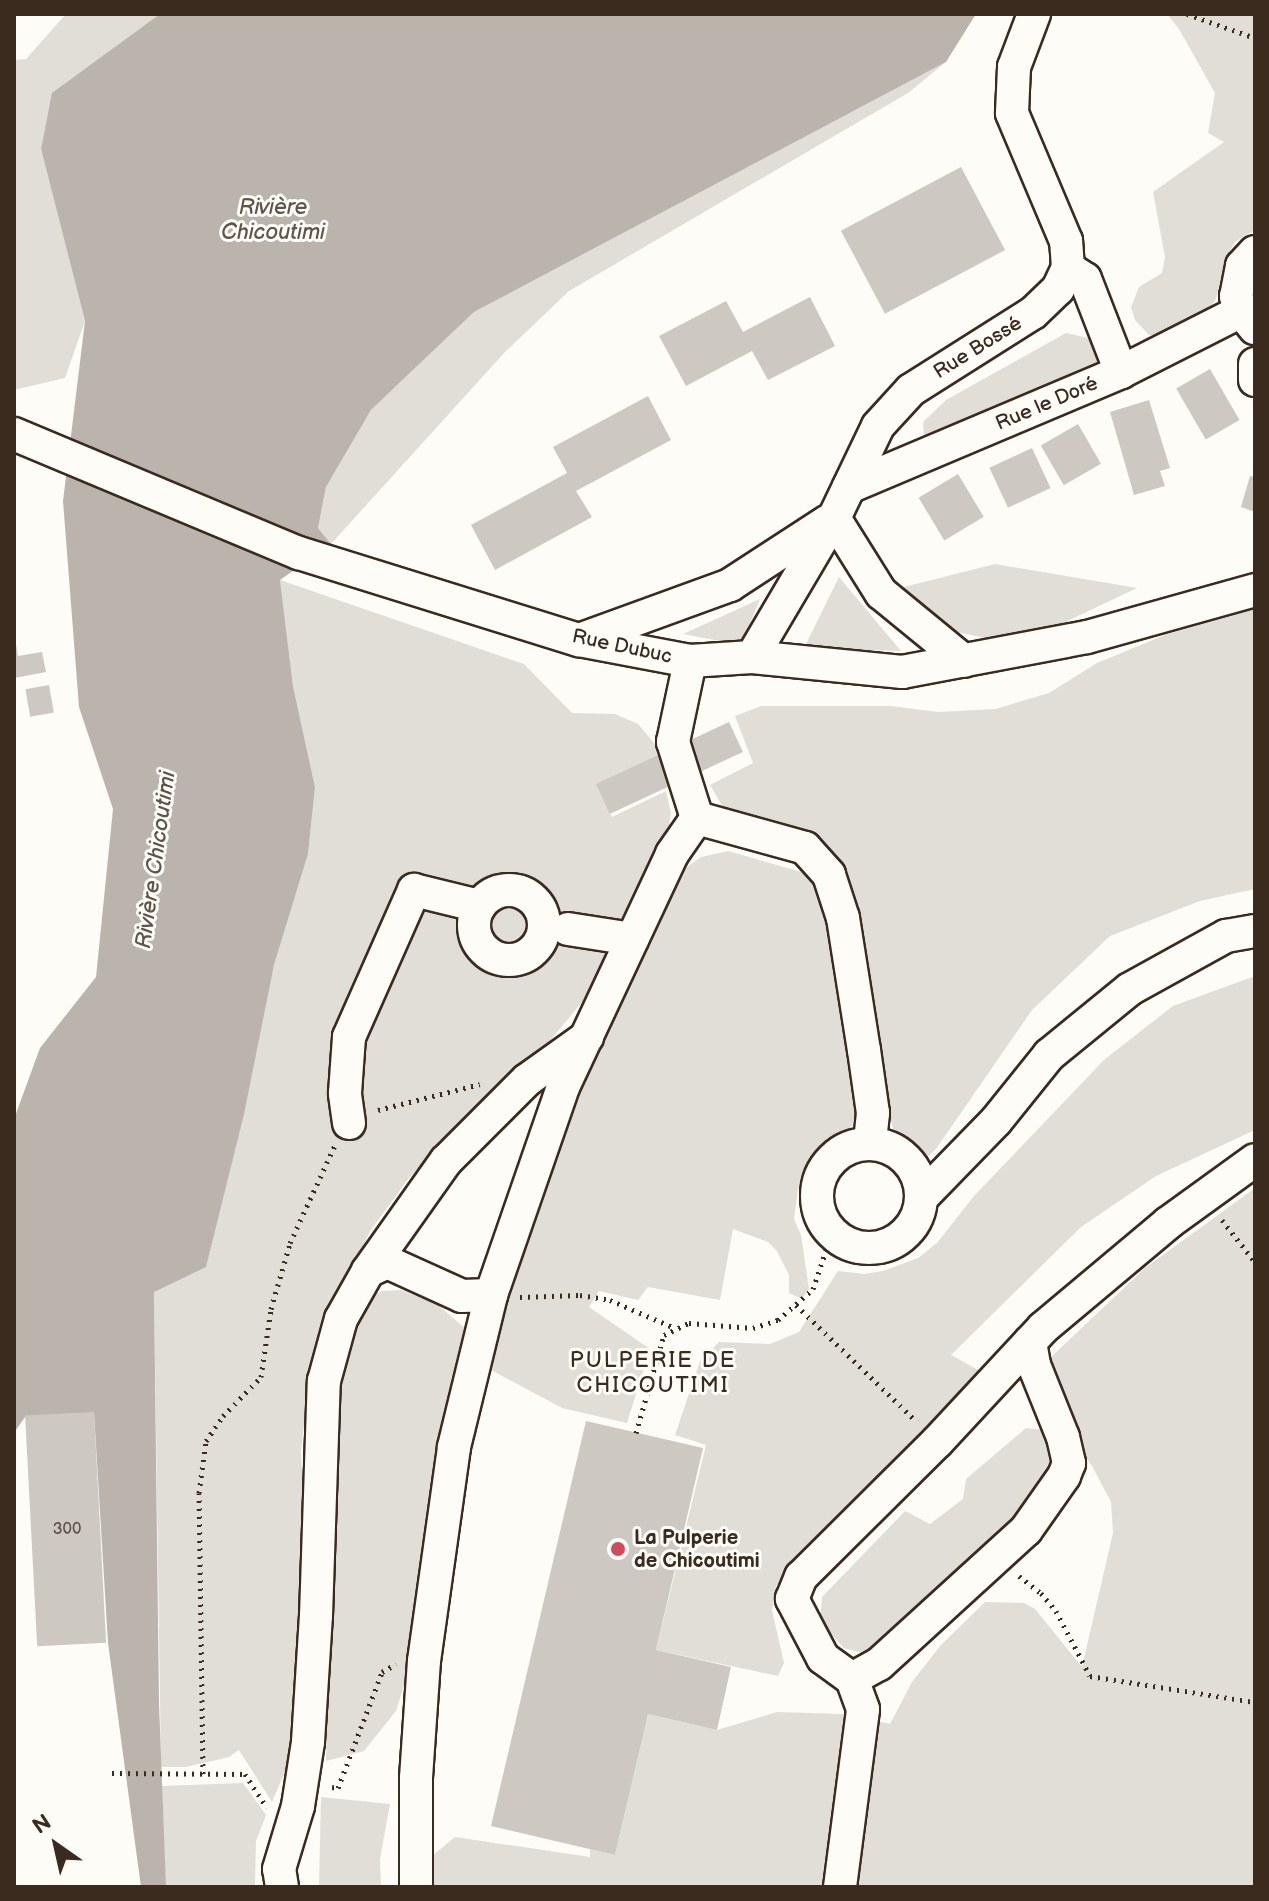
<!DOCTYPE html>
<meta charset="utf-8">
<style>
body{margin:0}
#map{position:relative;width:1269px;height:1901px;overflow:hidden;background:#fdfcf7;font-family:"Balsamiq Sans",sans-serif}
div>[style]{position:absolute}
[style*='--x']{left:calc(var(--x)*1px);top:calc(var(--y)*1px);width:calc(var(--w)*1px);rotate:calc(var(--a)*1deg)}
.green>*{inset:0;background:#e1ded7}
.water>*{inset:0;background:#bbb4ad}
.building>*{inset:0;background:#cdc8c2;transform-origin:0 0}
.path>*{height:5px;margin-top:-2.5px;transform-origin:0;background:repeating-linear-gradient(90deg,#3b2a1e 0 2px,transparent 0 8px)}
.roads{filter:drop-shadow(2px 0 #3b2a1e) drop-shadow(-2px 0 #3b2a1e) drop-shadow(0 2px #3b2a1e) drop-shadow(0 -2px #3b2a1e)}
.minor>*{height:32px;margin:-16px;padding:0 16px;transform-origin:16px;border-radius:16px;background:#fdfcf7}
.minor>.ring{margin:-16px;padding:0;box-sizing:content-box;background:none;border:32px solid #fdfcf7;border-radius:50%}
.dots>*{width:22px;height:22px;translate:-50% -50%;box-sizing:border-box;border:4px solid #fdfcf7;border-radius:50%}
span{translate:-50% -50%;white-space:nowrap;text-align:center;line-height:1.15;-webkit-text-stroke:6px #fdfcf7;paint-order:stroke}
.number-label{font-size:16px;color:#605247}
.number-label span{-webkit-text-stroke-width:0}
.street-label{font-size:20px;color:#3b2a1e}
.poi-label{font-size:20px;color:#3b2a1e;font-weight:700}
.left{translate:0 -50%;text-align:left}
.water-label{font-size:22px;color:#615349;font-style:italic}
.neighbourhood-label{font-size:22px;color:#3b2a1e;letter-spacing:2px}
.frame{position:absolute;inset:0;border:16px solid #3b2a1e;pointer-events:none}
.north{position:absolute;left:16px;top:1805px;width:80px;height:80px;-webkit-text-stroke:6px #fdfcf7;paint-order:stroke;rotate:326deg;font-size:22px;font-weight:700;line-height:32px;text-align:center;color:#3b2a1e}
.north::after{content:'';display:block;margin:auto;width:28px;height:36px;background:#3b2a1e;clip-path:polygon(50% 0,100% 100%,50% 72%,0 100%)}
</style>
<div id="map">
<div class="green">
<div style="clip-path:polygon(66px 14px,160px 14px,41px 149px,85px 321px,65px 378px,14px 390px,14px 60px,26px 59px)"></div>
<div style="clip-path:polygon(1167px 14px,1255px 14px,1255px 230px,1235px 242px,1225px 259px,1216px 299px,1202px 318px,1158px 336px,1149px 335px,1135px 320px,1131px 307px,1139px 287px,1162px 273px,1165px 257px,1153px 192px,1224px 142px,1208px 133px,1215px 93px,1179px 29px)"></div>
<div style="clip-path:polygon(946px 62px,908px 93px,569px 291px,504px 353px,331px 544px,318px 528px,326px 487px,371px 410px,474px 312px)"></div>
<div style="clip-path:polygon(1066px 333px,1088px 338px,1101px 362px,1099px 370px,932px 449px,924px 438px,923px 422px,946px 400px)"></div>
<div style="clip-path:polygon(995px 564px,1137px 588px,1036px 636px,1003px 642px,953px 631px,900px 588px)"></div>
<div style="clip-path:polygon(839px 577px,901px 651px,804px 648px)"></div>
<div style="clip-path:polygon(280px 580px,524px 664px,572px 713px,615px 714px,638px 724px,654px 743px,658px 758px,598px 789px,612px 817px,666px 791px,671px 813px,666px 844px,588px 995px,547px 1044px,458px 1125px,409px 1178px,370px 1231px,312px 1358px,301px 1450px,306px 1559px,298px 1741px,272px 1802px,239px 1750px,229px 1757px,186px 1767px,161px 1767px,154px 1291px,206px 1266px,274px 965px,308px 854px,315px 787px,293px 686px)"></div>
<div style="clip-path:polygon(760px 599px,741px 645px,683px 634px)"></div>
<div style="clip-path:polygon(1255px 609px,1255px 889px,1200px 901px,1110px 936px,1032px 1010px,936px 1149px,924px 1160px,895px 1135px,884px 1096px,842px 886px,725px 811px,710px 785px,753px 763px,735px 716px,761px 706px,891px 706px,938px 712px,995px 709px,1049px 693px,1097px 663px,1165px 635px)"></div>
<div style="clip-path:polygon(728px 851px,805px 873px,818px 886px,827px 905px,858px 1112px,851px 1127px,817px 1167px,809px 1167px,798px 1189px,794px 1219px,801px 1235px,809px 1289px,802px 1299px,789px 1293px,789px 1275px,777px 1251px,768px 1242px,733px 1229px,720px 1300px,648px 1287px,638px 1300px,599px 1291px,589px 1307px,650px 1349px,627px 1423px,562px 1408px,491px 1370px,504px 1291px,591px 1067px,643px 954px,687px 867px,701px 857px)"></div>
<div style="clip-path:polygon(1255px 976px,1255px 1130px,1156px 1176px,1081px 1227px,951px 1355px,982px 1372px,776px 1586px,772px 1610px,784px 1663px,778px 1676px,656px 1650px,706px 1445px,675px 1435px,700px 1361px,719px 1342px,770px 1344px,799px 1332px,838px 1271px,864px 1274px,883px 1271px,918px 1258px,937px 1243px,974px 1196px,1105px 1059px,1173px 1006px)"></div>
<div style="clip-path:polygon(1255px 1188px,1255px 1887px,426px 1887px,427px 1860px,455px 1837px,590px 1857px,590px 1849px,615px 1855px,648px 1714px,717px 1730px,777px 1712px,843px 1714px,890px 1724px,912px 1682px,940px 1646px,985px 1602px,1024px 1603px,1035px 1609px,1082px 1667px,1113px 1533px,1111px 1502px,1092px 1466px,1058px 1418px,1050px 1358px,1145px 1268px)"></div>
<div style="clip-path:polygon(401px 1290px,437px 1304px,468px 1331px,417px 1643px,396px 1711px,364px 1751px,326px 1761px,338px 1368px,358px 1313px,369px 1298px,382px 1291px)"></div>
<div style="clip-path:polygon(1026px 1428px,1045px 1430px,1056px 1474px,1034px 1491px,979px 1559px,896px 1642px,866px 1654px,844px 1648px,820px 1621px,822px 1597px,905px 1511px,930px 1524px,963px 1499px,966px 1479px)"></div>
<div style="clip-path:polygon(243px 1783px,266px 1815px,256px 1841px,255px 1887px,166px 1887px,160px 1786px)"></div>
<div style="clip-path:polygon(321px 1797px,390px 1804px,380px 1859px,381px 1887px,319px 1887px)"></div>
</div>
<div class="water">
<div style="clip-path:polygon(160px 14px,976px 14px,946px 62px,474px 312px,371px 410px,326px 487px,318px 528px,331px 544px,280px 580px,293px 686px,315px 787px,308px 854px,274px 965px,244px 1114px,206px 1267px,154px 1292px,159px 1703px,166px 1887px,141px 1887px,108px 1643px,94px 1413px,25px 1417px,14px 1433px,14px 1119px,40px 1048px,96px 977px,113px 809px,79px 707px,63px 501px,85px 321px,41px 149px,52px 93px)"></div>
</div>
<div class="building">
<div style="left:961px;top:167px;width:94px;height:136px;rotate:62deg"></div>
<div style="clip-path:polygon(810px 297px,835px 346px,768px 380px,752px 351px,686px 386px,659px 336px,726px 301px,743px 332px)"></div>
<div style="left:1210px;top:369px;width:59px;height:39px;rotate:60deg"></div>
<div style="clip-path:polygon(648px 396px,671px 440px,576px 491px,592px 517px,495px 570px,471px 525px,567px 473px,553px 447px)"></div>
<div style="clip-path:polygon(1149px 400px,1170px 468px,1160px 471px,1165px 486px,1134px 495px,1110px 412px)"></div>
<div style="left:1078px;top:424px;width:46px;height:43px;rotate:60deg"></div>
<div style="left:1032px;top:448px;width:44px;height:47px;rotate:65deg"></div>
<div style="left:958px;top:474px;width:50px;height:46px;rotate:59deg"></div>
<div style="clip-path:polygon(1250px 476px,1255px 477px,1255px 512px,1241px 507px)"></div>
<div style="clip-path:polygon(14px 633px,18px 656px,42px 652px,46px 672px,14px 678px)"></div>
<div style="left:49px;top:685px;width:28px;height:24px;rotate:80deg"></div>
<div style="left:729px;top:722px;width:33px;height:147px;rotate:65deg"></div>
<div style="left:94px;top:1412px;width:231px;height:69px;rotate:87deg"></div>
<div style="clip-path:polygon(586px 1421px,703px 1448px,656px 1650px,731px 1667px,717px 1730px,648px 1714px,615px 1855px,491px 1826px)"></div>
</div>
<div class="path">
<div style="--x:1187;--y:14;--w:72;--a:19.4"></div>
<div style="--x:378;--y:1110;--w:105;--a:-14.3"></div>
<div style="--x:1222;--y:1220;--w:53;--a:51.8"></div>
<div style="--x:520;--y:1297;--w:60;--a:-1.9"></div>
<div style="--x:580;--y:1295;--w:30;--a:9"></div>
<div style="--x:610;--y:1300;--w:71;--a:23.3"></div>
<div style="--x:796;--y:1305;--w:168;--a:44"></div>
<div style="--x:636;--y:1433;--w:102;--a:-74.1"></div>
<div style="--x:664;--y:1335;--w:28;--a:-26"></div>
<div style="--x:689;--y:1323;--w:64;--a:4.5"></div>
<div style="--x:753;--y:1328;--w:26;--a:-18"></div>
<div style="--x:778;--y:1320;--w:47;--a:-41.5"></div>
<div style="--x:813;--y:1289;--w:59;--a:-71.3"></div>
<div style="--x:1019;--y:1576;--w:28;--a:38"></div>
<div style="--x:1041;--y:1593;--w:23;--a:50"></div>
<div style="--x:1056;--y:1611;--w:73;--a:62.4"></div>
<div style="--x:1090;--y:1676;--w:167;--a:9"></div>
<div style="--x:112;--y:1773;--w:133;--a:0.4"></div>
<div style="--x:245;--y:1774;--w:40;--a:57.1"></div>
<div style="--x:203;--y:1774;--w:281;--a:-90.8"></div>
<div style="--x:199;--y:1493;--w:52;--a:-82.3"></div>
<div style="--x:206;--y:1441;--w:30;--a:-56"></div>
<div style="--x:223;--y:1416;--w:54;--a:-45.7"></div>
<div style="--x:261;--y:1377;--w:69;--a:-81.6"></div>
<div style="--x:271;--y:1309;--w:69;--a:-73.9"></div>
<div style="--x:290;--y:1243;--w:108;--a:-65.3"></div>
<div style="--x:332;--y:1787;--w:6;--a:9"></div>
<div style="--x:338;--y:1788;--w:124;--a:-69.2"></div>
<div style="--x:382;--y:1672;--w:16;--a:-30"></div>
</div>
<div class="roads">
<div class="minor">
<div style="--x:1255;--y:252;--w:19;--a:133"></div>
<div style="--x:1242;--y:266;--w:31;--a:101"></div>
<div style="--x:1236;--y:296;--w:16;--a:72"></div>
<div style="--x:1241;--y:311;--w:22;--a:51"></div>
<div style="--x:1068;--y:268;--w:20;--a:33"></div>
<div style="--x:1085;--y:279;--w:100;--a:68.8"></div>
<div style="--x:1255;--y:364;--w:16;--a:90"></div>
<div style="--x:14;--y:434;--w:309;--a:22.7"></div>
<div style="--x:299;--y:553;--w:293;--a:17.3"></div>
<div style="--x:579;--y:640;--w:113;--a:10.7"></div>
<div style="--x:690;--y:661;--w:62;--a:-3.7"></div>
<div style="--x:752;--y:657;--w:151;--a:5.7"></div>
<div style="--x:902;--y:672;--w:188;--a:-10.7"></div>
<div style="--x:1087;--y:637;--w:174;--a:-15.6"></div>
<div style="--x:849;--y:487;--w:295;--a:-22.9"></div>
<div style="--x:1121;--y:372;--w:135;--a:-26.9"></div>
<div style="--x:834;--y:518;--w:89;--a:57.9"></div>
<div style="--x:881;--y:593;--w:107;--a:39.3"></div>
<div style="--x:579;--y:640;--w:161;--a:-20"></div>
<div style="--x:730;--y:585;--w:117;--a:-33.1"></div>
<div style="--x:752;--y:657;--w:161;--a:-59.5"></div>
<div style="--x:834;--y:518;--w:102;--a:-64.4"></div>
<div style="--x:878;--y:426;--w:49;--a:-47.5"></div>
<div style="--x:911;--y:390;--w:144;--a:-32.3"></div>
<div style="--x:1033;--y:313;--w:35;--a:-44"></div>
<div style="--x:1058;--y:289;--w:23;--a:-65"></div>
<div style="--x:1068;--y:268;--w:27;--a:-94"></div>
<div style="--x:1066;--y:241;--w:139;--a:-112.9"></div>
<div style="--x:1012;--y:113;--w:46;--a:-87.5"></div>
<div style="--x:1014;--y:67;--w:57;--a:-69.3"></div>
<div style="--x:697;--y:818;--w:112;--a:15.5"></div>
<div style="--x:805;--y:848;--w:36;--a:48"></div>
<div style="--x:829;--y:875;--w:45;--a:72"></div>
<div style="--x:843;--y:918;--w:134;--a:81"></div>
<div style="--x:864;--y:1050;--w:64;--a:81.9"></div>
<div style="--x:873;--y:1113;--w:31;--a:96"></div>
<div class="ring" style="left:474px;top:890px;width:38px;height:38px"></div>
<div style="--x:568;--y:929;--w:65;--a:8.9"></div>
<div style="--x:349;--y:1123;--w:30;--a:-98"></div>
<div style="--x:345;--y:1093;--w:56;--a:-85.9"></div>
<div style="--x:349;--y:1037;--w:161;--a:-66.1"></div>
<div style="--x:414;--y:890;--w:67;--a:13.8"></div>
<div class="ring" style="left:817px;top:1144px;width:72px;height:72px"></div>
<div style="--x:921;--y:1198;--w:107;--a:-45.8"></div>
<div style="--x:996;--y:1121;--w:85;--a:-51.2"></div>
<div style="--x:1049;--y:1055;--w:104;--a:-39.2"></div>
<div style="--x:1130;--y:989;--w:110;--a:-28.9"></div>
<div style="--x:1226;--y:936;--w:29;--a:-10"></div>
<div style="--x:368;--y:1271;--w:135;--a:-54.7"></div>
<div style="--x:446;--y:1161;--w:115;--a:-45"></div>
<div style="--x:527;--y:1080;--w:74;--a:-35.6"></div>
<div style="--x:1030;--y:1342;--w:23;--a:80"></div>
<div style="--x:1034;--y:1365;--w:78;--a:68.1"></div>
<div style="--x:1063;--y:1437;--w:27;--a:77"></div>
<div style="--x:1069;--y:1463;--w:14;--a:111"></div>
<div style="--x:1064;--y:1476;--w:66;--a:125.1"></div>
<div style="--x:1026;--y:1530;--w:199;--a:137.6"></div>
<div style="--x:879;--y:1664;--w:31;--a:151"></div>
<div style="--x:852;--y:1679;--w:36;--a:-144"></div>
<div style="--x:823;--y:1658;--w:67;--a:-117.7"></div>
<div style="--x:792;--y:1599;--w:24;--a:-68"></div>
<div style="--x:801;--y:1577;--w:192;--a:-44.8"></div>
<div style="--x:937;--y:1442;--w:137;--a:-47.1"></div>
<div style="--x:1030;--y:1342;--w:19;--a:-47"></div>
<div style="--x:1043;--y:1328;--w:163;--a:-40"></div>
<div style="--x:1168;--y:1223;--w:107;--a:-35.9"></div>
<div style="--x:282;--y:1887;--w:18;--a:-99"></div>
<div style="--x:279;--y:1869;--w:66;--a:-73.2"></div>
<div style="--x:298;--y:1806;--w:65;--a:-81.1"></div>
<div style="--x:308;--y:1742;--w:126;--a:-86.4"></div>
<div style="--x:316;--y:1616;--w:235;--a:-88.1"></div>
<div style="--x:324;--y:1381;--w:64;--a:-74.7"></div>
<div style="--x:341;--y:1319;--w:55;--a:-60.6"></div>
<div style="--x:368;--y:1271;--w:21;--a:-25"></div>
<div style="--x:387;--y:1262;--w:82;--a:24.4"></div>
<div style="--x:462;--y:1296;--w:29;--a:-2"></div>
<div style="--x:416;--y:1887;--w:109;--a:-90"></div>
<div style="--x:416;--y:1778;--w:117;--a:-86.1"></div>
<div style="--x:424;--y:1661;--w:216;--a:-82"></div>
<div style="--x:454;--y:1447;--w:156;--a:-76.3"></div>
<div style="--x:491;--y:1295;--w:220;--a:-70.9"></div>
<div style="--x:563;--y:1087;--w:257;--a:-64.9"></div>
<div style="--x:672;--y:854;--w:44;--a:-55.2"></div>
<div style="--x:697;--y:818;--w:80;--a:-107.5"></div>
<div style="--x:673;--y:742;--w:83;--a:-78.1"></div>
<div style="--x:840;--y:1887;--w:179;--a:-82.6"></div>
<div style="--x:863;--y:1709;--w:32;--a:-110"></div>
</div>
</div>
<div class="dots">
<div style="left:618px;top:1549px;background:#d1495b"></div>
</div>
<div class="number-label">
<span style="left:67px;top:1530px">300</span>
</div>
<div class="street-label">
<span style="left:978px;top:348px;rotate:-32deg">Rue Bossé</span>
<span style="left:1047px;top:404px;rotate:-23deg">Rue le Doré</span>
<span style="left:622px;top:647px;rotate:12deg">Rue Dubuc</span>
</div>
<div class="poi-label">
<span class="left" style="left:634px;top:1550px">La Pulperie<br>de Chicoutimi</span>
</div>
<div class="water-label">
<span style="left:273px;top:220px">Rivière<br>Chicoutimi</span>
<span style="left:156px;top:860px;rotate:-82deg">Rivière Chicoutimi</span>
</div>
<div class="neighbourhood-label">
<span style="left:653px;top:1373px">PULPERIE DE<br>CHICOUTIMI</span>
</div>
<div class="frame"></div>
<div class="north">N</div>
</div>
